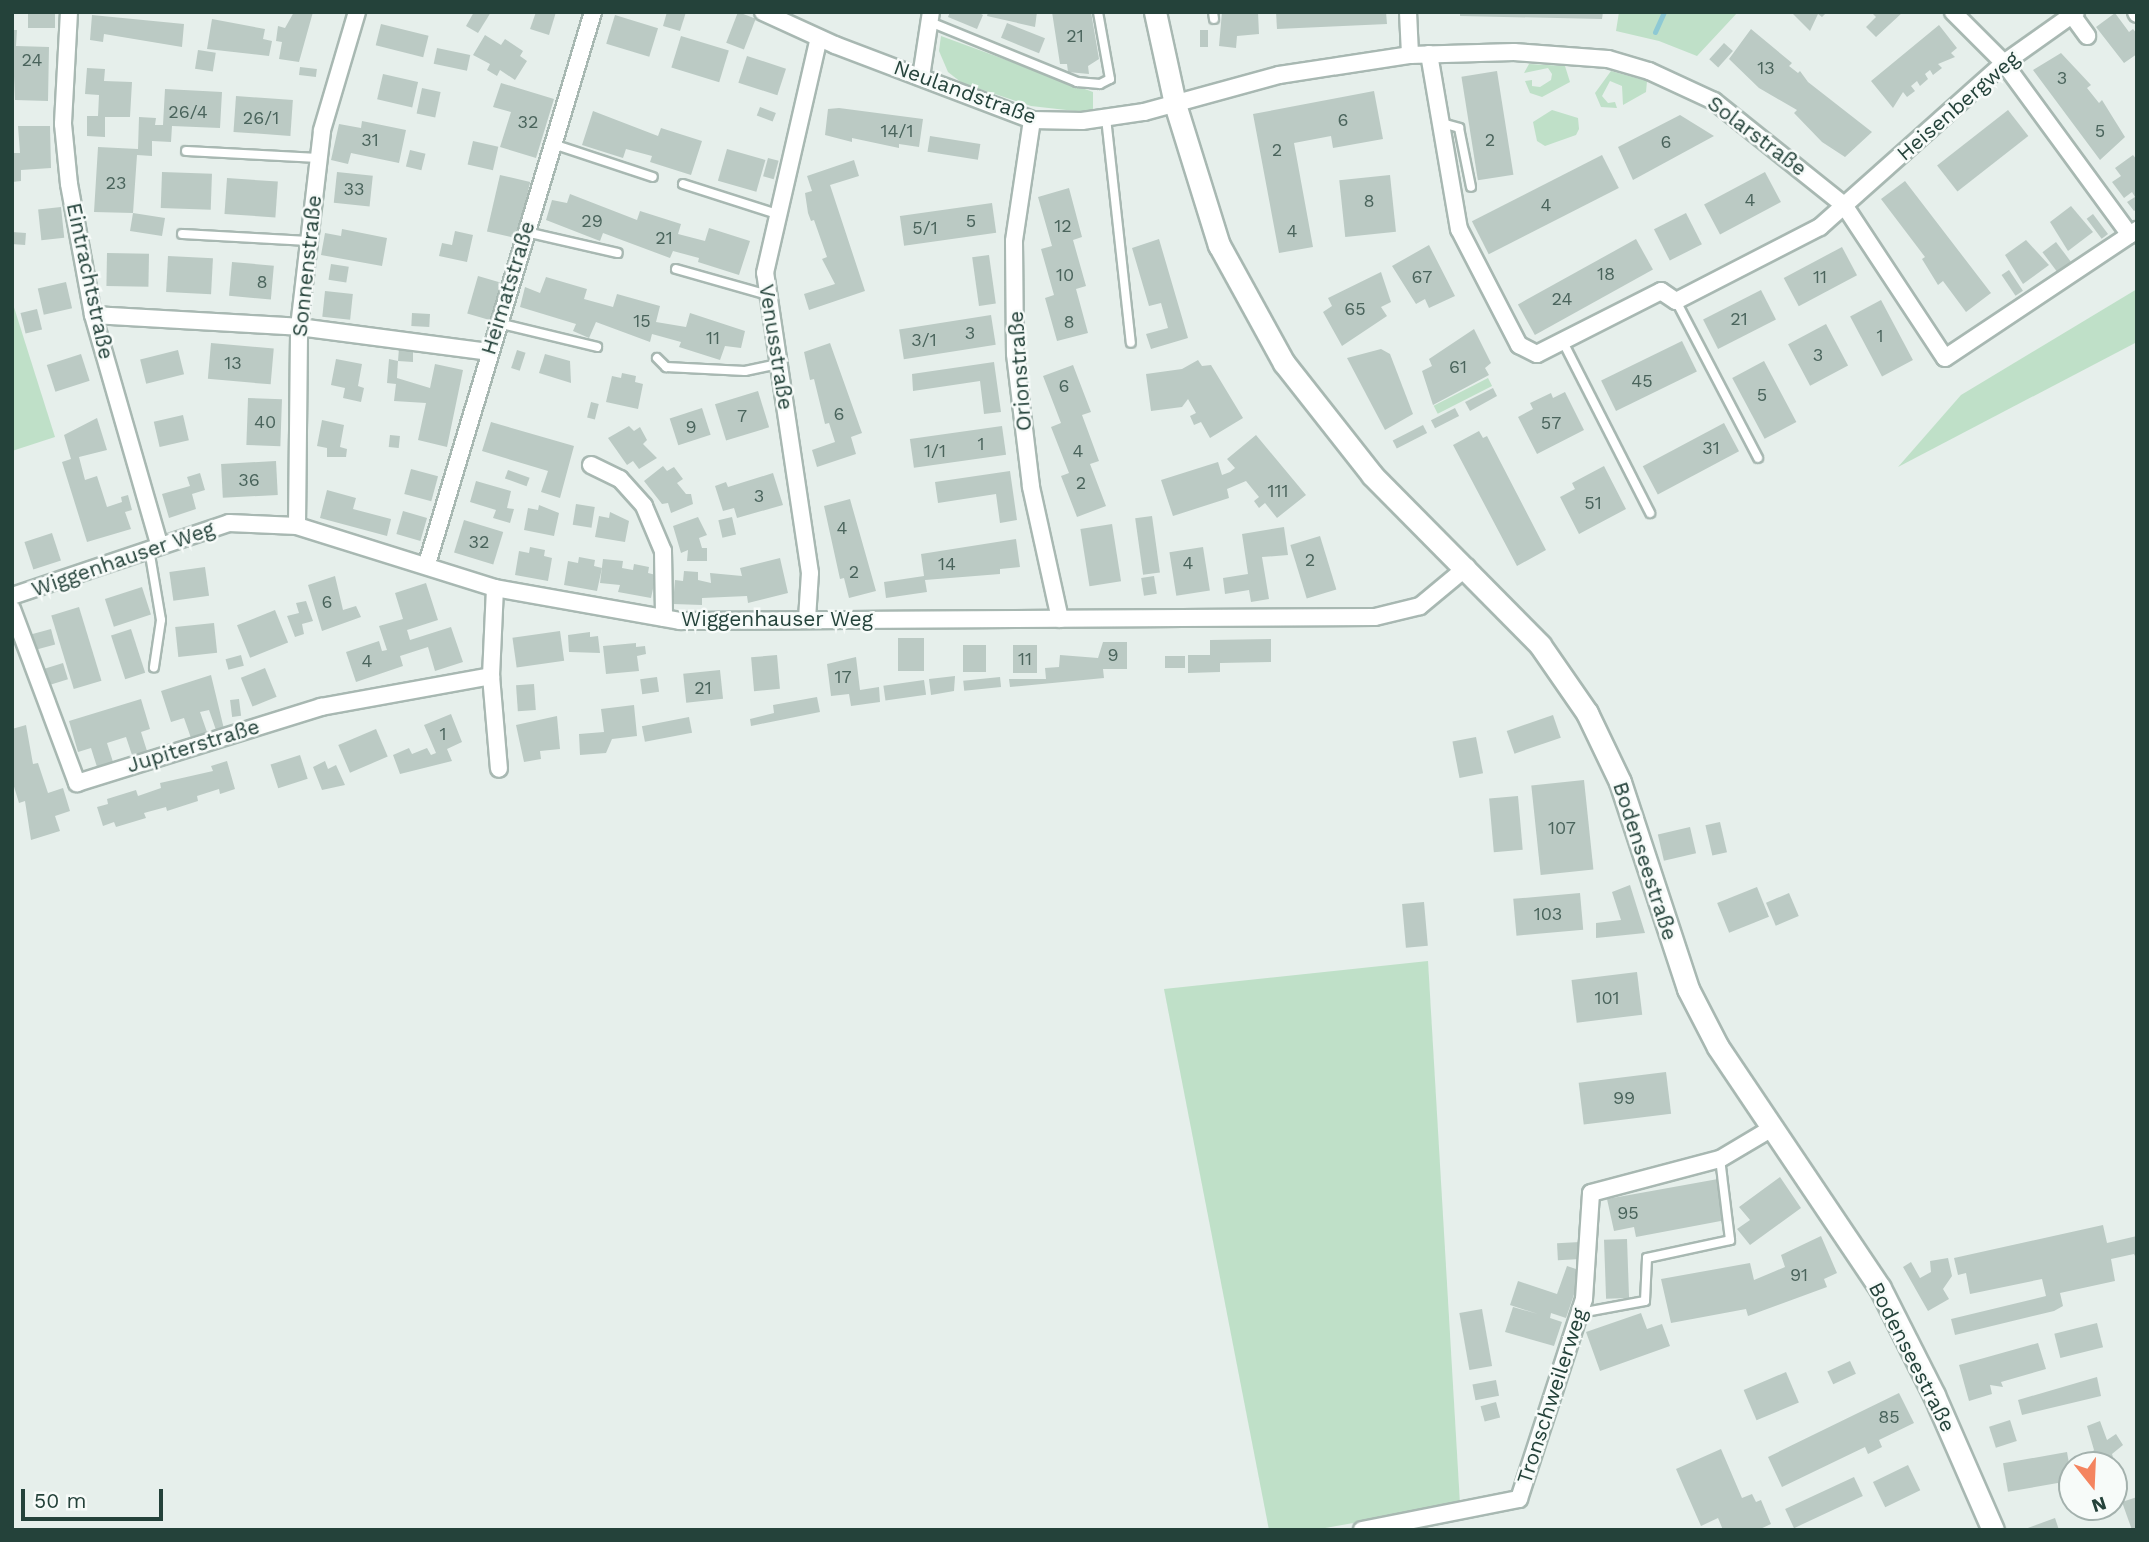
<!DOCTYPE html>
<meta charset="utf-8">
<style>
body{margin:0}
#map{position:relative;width:2149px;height:1542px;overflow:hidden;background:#e6efeb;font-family:"Work Sans",sans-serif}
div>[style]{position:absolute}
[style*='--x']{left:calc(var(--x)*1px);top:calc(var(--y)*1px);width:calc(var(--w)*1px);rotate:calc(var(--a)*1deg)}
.green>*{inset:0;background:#bfe0c8;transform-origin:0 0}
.stream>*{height:5px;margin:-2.5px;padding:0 2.5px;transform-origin:2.5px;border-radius:2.5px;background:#8ec9d4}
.building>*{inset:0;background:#bbcac4;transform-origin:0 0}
.roads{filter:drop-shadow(2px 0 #a8b8b2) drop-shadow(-2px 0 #a8b8b2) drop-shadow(0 2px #a8b8b2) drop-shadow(0 -2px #a8b8b2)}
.service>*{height:8px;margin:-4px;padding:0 4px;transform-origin:4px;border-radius:4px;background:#fff}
.minor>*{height:16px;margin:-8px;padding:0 8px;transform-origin:8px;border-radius:8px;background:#fff}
.secondary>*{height:21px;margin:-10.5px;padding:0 10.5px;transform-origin:10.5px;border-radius:10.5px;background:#fff}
span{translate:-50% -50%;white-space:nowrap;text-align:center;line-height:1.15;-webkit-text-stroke:5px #f7fbf9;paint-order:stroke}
.number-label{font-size:18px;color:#4a645c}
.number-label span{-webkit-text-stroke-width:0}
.street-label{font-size:21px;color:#24423a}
.frame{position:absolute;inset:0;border:14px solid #24423a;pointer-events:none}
.north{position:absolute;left:2058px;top:1451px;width:70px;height:70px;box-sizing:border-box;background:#f7fbf9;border:2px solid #a3b1ad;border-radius:50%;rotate:162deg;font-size:19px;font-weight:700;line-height:28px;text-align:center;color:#24423a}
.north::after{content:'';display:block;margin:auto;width:24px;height:32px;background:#f4845f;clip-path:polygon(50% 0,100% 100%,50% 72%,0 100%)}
.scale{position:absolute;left:21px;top:1489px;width:142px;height:32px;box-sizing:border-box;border:4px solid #24423a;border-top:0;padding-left:9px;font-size:21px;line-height:24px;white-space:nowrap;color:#24423a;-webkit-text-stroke:5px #f7fbf9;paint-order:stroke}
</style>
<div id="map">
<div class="green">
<div style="clip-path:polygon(1619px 12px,1738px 12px,1697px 56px,1659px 41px,1616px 31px)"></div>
<div style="clip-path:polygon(941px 36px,1093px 92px,1093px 113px,1031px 106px,962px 83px,948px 72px,939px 51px)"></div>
<div style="clip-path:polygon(1529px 64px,1565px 66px,1570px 82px,1542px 97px,1530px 93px,1525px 81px,1532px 80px,1532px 86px,1540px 87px,1551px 80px,1552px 74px,1548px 68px,1524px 73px)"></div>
<div style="clip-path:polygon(1611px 71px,1647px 81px,1646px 92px,1623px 105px,1622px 86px,1610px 81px,1602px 96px,1608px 103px,1615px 102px,1617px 108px,1601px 107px,1595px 93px)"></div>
<div style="clip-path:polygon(1552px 110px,1578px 118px,1579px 129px,1576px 135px,1545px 146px,1537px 141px,1533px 122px)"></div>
<div style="clip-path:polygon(2137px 289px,2137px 342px,1898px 467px,1961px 395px)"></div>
<div style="clip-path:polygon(12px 301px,55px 437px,12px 451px)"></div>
<div style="left:1488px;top:378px;width:9px;height:61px;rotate:63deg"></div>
<div style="clip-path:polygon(1428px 961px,1460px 1504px,1314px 1530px,1269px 1530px,1164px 989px)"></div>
</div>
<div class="stream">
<div style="--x:1655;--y:32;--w:22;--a:-66"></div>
</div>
<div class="building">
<div style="left:28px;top:12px;width:27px;height:16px"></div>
<div style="clip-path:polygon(294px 12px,313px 12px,299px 62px,279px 59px,282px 42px,276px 41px,278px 26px,285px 28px)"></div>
<div style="clip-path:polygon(474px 12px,491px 12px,478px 33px,466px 26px)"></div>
<div style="clip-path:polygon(536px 12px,556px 12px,549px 35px,530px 29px)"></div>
<div style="clip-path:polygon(667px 12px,686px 12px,680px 31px,663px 26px)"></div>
<div style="left:738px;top:12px;width:19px;height:33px;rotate:21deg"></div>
<div style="clip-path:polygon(950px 12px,977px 12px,983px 15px,977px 29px,948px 17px)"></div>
<div style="clip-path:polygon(988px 12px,1037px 12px,1035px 27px,987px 16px)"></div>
<div style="clip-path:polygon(1052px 12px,1091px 12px,1099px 59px,1088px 66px,1089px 74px,1068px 72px,1067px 64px,1060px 64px)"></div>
<div style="clip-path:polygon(1222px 12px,1258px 12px,1259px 34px,1237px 36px,1236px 48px,1219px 46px)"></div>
<div style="clip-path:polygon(1276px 12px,1386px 12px,1387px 24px,1277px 29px)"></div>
<div style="clip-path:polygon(1460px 12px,1603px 12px,1602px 19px,1460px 16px)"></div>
<div style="clip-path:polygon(1791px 12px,1827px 12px,1822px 17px,1818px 14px,1810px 31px)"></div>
<div style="clip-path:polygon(1871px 12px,1903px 12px,1876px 37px,1866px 27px,1876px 17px)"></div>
<div style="clip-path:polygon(2115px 13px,2129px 32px,2133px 29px,2137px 34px,2137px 54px,2124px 63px,2096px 27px)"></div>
<div style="clip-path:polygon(92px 15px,184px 24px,182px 47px,104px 34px,103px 42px,90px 40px)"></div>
<div style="left:615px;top:15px;width:45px;height:30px;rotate:17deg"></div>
<div style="clip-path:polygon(212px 19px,265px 29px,263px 39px,272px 41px,269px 56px,207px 49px)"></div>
<div style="left:1007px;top:23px;width:41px;height:16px;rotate:22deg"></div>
<div style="left:381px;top:24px;width:49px;height:22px;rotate:14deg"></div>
<div style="clip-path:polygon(1939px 25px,1957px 48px,1951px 53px,1955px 57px,1938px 64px,1942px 68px,1933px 75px,1930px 70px,1925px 74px,1928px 79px,1920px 86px,1917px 81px,1911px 86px,1915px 91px,1907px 97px,1903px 92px,1893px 108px,1871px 81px)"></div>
<div style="clip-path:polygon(1751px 29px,1792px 63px,1789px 66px,1798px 73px,1800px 71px,1808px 82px,1872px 132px,1845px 157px,1822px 142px,1794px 113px,1797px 110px,1759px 88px,1729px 59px)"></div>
<div style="clip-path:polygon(12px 30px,17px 30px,16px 46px,49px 47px,48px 101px,15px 100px)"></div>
<div style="left:1200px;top:30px;width:8px;height:17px"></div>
<div style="clip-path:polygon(485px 35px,501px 45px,505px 39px,523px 51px,520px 56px,527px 61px,515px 80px,500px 70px,497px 76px,487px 70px,490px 64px,473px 55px)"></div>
<div style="left:681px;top:36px;width:50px;height:33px;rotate:17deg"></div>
<div style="left:1724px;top:43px;width:12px;height:22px;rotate:42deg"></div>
<div style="left:437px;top:48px;width:34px;height:16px;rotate:12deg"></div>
<div style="left:198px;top:50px;width:18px;height:19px;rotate:9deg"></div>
<div style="clip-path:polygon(2061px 53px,2091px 85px,2087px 88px,2099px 103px,2102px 100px,2125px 137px,2100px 160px,2033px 70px)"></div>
<div style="left:747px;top:56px;width:41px;height:28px;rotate:18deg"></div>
<div style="left:300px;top:67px;width:17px;height:8px;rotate:7deg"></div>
<div style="clip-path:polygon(87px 68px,105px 69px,104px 81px,132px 82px,130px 117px,105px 117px,105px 137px,87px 136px,87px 116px,98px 116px,99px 95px,85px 94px)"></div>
<div style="left:1497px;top:71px;width:105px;height:36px;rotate:81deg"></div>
<div style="left:383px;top:74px;width:36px;height:26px;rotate:13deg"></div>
<div style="clip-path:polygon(501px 83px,554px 99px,536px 158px,500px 147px,511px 112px,493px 107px)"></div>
<div style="left:422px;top:88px;width:19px;height:26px;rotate:12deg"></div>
<div style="clip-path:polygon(165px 89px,222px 92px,220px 128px,172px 126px,171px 142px,152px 141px,152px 156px,137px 155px,133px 213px,165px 218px,162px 236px,130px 231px,133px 213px,94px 212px,98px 147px,138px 149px,139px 117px,156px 118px,155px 125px,163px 125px)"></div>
<div style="clip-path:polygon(1374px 91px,1383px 139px,1333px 148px,1331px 136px,1294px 143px,1313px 247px,1279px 253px,1253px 114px)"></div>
<div style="left:236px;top:96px;width:57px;height:36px;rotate:4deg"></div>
<div style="left:760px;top:107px;width:17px;height:9px;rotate:21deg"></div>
<div style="clip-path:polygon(839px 108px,923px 119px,919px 147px,899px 144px,899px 148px,852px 138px,852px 142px,825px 135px,828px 109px)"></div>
<div style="left:2008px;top:110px;width:33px;height:90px;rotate:52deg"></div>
<div style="clip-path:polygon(593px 111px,658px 136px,661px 128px,702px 141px,691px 175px,650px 162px,652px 156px,626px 149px,623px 158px,582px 145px)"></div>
<div style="clip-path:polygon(1680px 115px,1714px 136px,1633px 180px,1618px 147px)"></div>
<div style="clip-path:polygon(362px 121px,406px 130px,399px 163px,351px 153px,348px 164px,331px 160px,339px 124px,361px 128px)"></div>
<div style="clip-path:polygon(18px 126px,50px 126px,51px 168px,21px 170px,21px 181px,12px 182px,12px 153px,20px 153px)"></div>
<div style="left:930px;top:136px;width:51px;height:16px;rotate:9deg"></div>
<div style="left:473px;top:141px;width:26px;height:24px;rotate:13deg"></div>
<div style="left:727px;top:149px;width:40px;height:33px;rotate:16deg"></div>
<div style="left:410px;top:150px;width:16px;height:17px;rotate:14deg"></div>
<div style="left:1602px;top:155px;width:37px;height:146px;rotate:63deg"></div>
<div style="clip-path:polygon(2133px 155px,2137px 160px,2137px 209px,2134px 211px,2127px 202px,2135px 197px,2132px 192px,2124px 198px,2112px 182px,2121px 176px,2115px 168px)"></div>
<div style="left:768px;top:158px;width:11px;height:19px;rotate:15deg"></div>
<div style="clip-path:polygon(854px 160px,859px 176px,830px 185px,865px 291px,809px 310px,804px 294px,835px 284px,822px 259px,827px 257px,814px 220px,811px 221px,808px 213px,805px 193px,812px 191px,807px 176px)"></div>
<div style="left:162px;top:172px;width:50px;height:36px;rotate:2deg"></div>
<div style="left:337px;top:172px;width:36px;height:31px;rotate:6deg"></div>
<div style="left:1765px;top:172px;width:34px;height:69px;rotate:62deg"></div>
<div style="left:500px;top:175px;width:31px;height:58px;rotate:13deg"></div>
<div style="left:1390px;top:175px;width:57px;height:51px;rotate:84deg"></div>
<div style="left:227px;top:178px;width:51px;height:36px;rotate:4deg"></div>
<div style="clip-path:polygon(1905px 181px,1991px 293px,1966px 312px,1943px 281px,1938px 285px,1922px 259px,1925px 257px,1881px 199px)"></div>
<div style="clip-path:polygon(1069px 188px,1082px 237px,1073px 240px,1086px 286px,1076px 289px,1088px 333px,1057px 341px,1045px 298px,1054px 295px,1041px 249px,1052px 246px,1038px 197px)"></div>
<div style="clip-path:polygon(570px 194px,637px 220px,640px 211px,681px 224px,678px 234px,705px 241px,709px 228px,750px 241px,739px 275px,698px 262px,699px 258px,673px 251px,670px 258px,603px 233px,600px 241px,546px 220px,552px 200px,567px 203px)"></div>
<div style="left:992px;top:203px;width:30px;height:93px;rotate:82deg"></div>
<div style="clip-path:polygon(2071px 206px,2093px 232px,2068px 251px,2050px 222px)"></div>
<div style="left:61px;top:207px;width:31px;height:23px;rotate:84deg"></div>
<div style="left:1686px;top:213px;width:35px;height:36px;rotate:63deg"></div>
<div style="left:2093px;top:214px;width:25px;height:8px;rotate:53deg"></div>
<div style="clip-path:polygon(342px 229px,387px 238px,382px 266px,321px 255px,325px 233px,341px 236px)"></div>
<div style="clip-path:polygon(455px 231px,473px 235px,467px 262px,439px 256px,442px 243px,452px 245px)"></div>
<div style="left:12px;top:232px;width:14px;height:12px;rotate:4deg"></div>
<div style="clip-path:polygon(1159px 239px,1188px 338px,1151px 349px,1146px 334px,1168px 328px,1161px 303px,1149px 306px,1132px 248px)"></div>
<div style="left:1636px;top:239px;width:35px;height:135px;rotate:61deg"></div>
<div style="clip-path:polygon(2026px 240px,2049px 265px,2023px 284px,2005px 255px)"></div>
<div style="left:2056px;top:242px;width:25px;height:17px;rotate:53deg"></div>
<div style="clip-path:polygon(1429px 245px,1455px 296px,1429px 308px,1425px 299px,1416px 304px,1392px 266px)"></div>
<div style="left:1842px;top:247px;width:32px;height:66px;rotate:62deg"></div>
<div style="left:107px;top:253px;width:42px;height:33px;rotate:1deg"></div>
<div style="left:989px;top:255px;width:49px;height:17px;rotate:82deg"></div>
<div style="left:168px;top:256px;width:45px;height:36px;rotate:3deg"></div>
<div style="left:232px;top:262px;width:42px;height:34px;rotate:5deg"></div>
<div style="left:331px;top:264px;width:18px;height:16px;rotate:9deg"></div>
<div style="left:2009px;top:270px;width:25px;height:9px;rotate:56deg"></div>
<div style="clip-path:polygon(1381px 272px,1391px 302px,1381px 307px,1387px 316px,1342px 346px,1323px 312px,1332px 306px,1328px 298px)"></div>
<div style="left:478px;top:276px;width:25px;height:39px;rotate:16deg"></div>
<div style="clip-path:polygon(546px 277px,587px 289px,584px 299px,613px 307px,617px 294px,660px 306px,656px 322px,686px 327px,690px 313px,745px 331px,741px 348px,725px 346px,720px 360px,679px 347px,681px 342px,652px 334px,650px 342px,596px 322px,589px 338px,573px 331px,576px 324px,520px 307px,525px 287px,540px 293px)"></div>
<div style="left:66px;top:282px;width:27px;height:29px;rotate:77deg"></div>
<div style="left:1761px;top:290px;width:33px;height:65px;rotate:63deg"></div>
<div style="left:325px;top:291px;width:28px;height:26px;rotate:6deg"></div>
<div style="left:1881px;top:300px;width:68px;height:35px;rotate:62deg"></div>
<div style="left:37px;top:309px;width:21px;height:17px;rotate:76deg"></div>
<div style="left:412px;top:313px;width:18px;height:13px;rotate:3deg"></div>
<div style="left:991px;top:315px;width:30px;height:93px;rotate:81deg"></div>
<div style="left:1826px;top:324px;width:47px;height:43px;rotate:62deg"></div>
<div style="clip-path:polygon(1474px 329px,1491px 363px,1485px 368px,1489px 375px,1433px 405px,1422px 371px,1432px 366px,1429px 359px)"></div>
<div style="left:1682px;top:341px;width:34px;height:90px;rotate:64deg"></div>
<div style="left:211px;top:343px;width:63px;height:36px;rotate:5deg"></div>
<div style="clip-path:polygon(830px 343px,862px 433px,851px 437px,856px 454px,817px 467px,812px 450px,835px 442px,829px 423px,825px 424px,814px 379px,810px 380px,804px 352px)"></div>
<div style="clip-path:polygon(399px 348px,413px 349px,413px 362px,398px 361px,397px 378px,430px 388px,435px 364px,463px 370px,447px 447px,418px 440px,426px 403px,394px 401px,396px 384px,387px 383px,389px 359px,398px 361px)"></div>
<div style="clip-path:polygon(1381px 349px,1390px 354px,1413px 414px,1385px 430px,1347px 358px)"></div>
<div style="left:178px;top:350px;width:25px;height:39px;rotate:76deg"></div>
<div style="left:517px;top:350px;width:9px;height:19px;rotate:18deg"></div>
<div style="left:81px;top:354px;width:28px;height:36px;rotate:72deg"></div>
<div style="clip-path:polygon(545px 354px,570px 361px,571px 383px,539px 373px)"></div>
<div style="clip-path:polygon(336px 359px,362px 364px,358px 386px,364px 388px,361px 402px,343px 398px,345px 388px,331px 385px)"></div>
<div style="clip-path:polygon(1198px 360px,1202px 366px,1211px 365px,1243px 418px,1210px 438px,1201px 422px,1194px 425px,1190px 416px,1196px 413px,1188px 399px,1182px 407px,1151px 411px,1146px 374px,1182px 369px)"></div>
<div style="left:1764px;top:361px;width:69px;height:36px;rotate:62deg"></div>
<div style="clip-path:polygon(994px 362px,1001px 412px,984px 414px,980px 381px,913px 391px,912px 374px)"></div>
<div style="clip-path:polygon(1073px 365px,1091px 412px,1082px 415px,1099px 461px,1090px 464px,1106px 506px,1077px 517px,1061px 476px,1069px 473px,1051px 427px,1061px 423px,1043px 376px)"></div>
<div style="clip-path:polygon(622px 373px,636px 376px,635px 382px,643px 384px,638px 409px,606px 402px,612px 376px,621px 378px)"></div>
<div style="clip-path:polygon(1493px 388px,1497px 396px,1470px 411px,1465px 402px)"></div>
<div style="left:758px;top:391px;width:38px;height:45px;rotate:73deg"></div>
<div style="clip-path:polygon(1565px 392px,1584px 430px,1537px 454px,1518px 417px,1533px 409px,1530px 403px,1551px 393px,1553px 398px)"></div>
<div style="left:248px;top:398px;width:34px;height:47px;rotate:2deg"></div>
<div style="left:591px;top:402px;width:8px;height:16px;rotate:14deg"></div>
<div style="left:702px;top:408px;width:28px;height:34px;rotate:72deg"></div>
<div style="left:1455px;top:408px;width:9px;height:27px;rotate:63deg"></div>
<div style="left:183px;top:415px;width:26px;height:30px;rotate:77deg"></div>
<div style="clip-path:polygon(97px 418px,107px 450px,79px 457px,85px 480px,97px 476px,107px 507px,122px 502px,121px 497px,128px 495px,132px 510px,125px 512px,131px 529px,87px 542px,62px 462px,71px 459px,64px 435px)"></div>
<div style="clip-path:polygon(322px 420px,344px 425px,340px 447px,347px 449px,346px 457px,327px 457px,327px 448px,317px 446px)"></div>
<div style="clip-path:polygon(491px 422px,574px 446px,560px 498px,541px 492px,548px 471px,482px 451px)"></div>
<div style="left:1724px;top:423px;width:32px;height:92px;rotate:62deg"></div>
<div style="left:1423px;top:425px;width:9px;height:34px;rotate:63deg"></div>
<div style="clip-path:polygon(629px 426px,634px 431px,640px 427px,647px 440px,643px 444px,657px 458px,639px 469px,633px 461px,627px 465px,608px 438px)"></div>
<div style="left:1002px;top:426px;width:29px;height:93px;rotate:82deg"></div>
<div style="clip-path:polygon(1479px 431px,1483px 438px,1487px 436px,1546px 550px,1517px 566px,1453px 445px)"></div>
<div style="left:390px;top:435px;width:10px;height:12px;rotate:6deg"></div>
<div style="clip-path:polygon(1256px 435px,1306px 495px,1277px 518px,1265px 503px,1259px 508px,1254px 501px,1259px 497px,1246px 481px,1227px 489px,1229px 498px,1173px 516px,1161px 480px,1218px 462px,1222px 475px,1230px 472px,1235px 468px,1227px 459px)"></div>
<div style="left:276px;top:461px;width:34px;height:55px;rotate:87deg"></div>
<div style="clip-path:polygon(663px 466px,667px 471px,674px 467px,683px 479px,677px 483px,686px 494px,691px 494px,693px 504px,671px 513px,668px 503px,662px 504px,644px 481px)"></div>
<div style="clip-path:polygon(1604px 466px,1626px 509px,1579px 534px,1560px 497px,1575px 489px,1572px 483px)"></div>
<div style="left:411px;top:469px;width:28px;height:26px;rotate:15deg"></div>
<div style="left:508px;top:470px;width:23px;height:9px;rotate:20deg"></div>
<div style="clip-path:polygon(1010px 471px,1017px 520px,1000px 523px,996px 494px,938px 503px,935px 482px)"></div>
<div style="clip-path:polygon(200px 473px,205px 490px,192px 494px,196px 509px,169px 518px,162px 494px,190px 486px,187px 477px)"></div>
<div style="clip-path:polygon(773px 473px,783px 505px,737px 518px,734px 508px,723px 511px,715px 486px,726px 482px,728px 487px)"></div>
<div style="clip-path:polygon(476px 481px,511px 491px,507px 508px,514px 509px,510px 523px,493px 518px,496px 510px,470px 502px)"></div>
<div style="clip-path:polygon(327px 490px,356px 498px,353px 509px,391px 519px,387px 536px,320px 518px)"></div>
<div style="clip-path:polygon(850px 499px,876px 591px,849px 598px,844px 578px,840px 579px,824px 506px)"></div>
<div style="left:576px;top:504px;width:19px;height:21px;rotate:9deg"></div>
<div style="clip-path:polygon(539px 505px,559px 513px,554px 536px,524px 530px,528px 508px,538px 510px)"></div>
<div style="left:403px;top:511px;width:25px;height:24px;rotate:16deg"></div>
<div style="clip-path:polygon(610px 512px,629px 521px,625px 542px,595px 537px,599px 516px,609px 518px)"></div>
<div style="left:1152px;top:516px;width:57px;height:17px;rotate:82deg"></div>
<div style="clip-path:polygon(698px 517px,707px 535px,699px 538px,702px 548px,707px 548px,707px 561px,687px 561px,688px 550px,681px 553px,673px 526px)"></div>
<div style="left:732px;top:517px;width:18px;height:14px;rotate:77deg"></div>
<div style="left:464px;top:520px;width:41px;height:34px;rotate:17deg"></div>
<div style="left:1112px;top:524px;width:58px;height:32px;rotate:81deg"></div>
<div style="clip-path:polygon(1284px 527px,1288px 555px,1262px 557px,1269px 599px,1251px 602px,1249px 590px,1225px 594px,1223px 578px,1248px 574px,1242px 534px)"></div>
<div style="left:52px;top:533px;width:29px;height:29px;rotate:72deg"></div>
<div style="left:1320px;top:536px;width:56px;height:31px;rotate:73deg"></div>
<div style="clip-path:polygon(1016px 539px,1020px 567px,1000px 569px,1000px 574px,925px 580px,927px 592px,886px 598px,884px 582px,924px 576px,921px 554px)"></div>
<div style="clip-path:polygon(530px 547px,545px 550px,544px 556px,552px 558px,548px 581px,515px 575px,519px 551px,529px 553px)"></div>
<div style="left:1203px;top:547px;width:44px;height:34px;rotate:81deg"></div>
<div style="clip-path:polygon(579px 557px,595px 560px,594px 566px,602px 568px,597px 591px,564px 585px,568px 561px,578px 563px)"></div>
<div style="clip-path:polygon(780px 558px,788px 593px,748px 603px,747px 596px,702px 598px,702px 605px,673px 604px,675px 580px,683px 581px,684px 571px,698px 572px,698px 580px,711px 583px,710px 573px,742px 576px,740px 568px)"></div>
<div style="clip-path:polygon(603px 559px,623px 561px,622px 568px,633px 570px,634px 564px,649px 567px,648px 573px,656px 575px,651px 598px,618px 592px,620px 585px,600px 583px)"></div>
<div style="left:205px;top:567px;width:29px;height:36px;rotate:82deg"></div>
<div style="clip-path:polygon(335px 576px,343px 610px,356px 606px,361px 617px,322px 631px,308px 585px)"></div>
<div style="left:1154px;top:576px;width:18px;height:13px;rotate:81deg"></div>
<div style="clip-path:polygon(426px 583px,438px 620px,407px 630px,410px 640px,451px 627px,463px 662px,435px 671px,428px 647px,400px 656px,403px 666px,356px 682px,346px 652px,379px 641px,382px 651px,387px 650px,379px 626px,403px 619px,395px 593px)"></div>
<div style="left:142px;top:587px;width:29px;height:39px;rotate:72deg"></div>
<div style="clip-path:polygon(306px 601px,313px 621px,302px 624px,304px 634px,295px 637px,287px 616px,299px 613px,296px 603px)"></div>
<div style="left:79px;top:607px;width:77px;height:29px;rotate:73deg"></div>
<div style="left:275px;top:610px;width:35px;height:41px;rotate:68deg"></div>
<div style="left:214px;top:623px;width:30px;height:39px;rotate:84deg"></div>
<div style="left:51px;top:629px;width:16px;height:20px;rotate:75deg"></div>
<div style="left:131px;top:629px;width:46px;height:21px;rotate:72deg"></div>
<div style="left:560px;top:631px;width:30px;height:48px;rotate:82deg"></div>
<div style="clip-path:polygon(590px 632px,590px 637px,598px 636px,600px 653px,569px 652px,568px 635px)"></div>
<div style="left:924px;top:638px;width:33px;height:26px;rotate:90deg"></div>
<div style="clip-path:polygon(1271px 639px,1271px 662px,1220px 663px,1220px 672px,1188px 673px,1188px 655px,1210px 655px,1210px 640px)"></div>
<div style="clip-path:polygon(1103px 642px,1127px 642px,1127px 669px,1103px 669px,1104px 678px,1010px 687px,1009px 679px,1046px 679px,1045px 668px,1059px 667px,1060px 655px,1098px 658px)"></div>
<div style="clip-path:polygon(636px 643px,636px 647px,645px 646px,646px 654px,637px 656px,639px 671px,606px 674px,603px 646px)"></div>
<div style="left:986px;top:645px;width:27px;height:23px;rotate:90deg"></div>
<div style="left:1013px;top:645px;width:24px;height:28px"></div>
<div style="left:241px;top:655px;width:11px;height:16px;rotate:75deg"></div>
<div style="left:777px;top:655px;width:34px;height:26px;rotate:85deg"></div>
<div style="left:1165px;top:656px;width:20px;height:12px"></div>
<div style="clip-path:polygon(856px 657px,860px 690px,879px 687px,880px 702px,851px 706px,849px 694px,831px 696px,827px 664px)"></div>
<div style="left:63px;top:663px;width:17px;height:21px;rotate:73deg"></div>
<div style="left:265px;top:668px;width:31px;height:26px;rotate:68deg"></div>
<div style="left:720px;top:670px;width:29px;height:37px;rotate:84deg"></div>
<div style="clip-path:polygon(211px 675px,224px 729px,216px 730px,209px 710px,200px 712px,207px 732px,191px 738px,184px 718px,171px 722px,161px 691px)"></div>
<div style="clip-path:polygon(955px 676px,954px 691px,931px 695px,929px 679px)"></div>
<div style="left:657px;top:677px;width:15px;height:17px;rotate:82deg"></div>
<div style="left:1000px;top:677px;width:10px;height:37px;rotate:84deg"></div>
<div style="left:924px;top:680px;width:15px;height:41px;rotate:82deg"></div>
<div style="left:534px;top:684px;width:26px;height:18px;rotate:86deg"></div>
<div style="clip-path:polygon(817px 697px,820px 712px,751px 726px,750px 719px,774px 713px,773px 705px)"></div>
<div style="clip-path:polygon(141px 699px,150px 729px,141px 732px,147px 751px,132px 755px,126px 737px,107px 743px,113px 762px,97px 767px,91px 748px,78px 752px,69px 721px)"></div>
<div style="left:239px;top:699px;width:17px;height:9px;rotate:83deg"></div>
<div style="clip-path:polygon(634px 705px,637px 736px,612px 739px,606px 753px,580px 755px,579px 734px,604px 732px,601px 709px)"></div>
<div style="clip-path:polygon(451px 714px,462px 742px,447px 749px,452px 761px,400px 774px,393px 755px,409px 748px,412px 754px,427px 748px,431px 755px,436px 753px,424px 725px)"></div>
<div style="left:1553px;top:715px;width:24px;height:49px;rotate:71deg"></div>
<div style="clip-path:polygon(557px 716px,560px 749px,540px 751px,541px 759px,524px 762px,516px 725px)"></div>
<div style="left:689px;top:717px;width:16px;height:48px;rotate:79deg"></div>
<div style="clip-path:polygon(26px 725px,33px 764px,38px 763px,48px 793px,63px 788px,70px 811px,55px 816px,60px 831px,31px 840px,25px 801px,19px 803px,12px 780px,12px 729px)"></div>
<div style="left:376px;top:729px;width:30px;height:41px;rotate:67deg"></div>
<div style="left:1476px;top:737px;width:37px;height:24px;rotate:79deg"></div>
<div style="left:300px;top:755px;width:25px;height:31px;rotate:72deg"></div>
<div style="clip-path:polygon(227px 761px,235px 789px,220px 794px,219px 789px,197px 796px,198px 801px,167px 811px,166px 807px,144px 813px,146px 818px,116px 827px,114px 822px,103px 826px,97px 807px,108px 804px,107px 799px,136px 790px,138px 796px,161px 788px,160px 783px,213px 771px,211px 766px)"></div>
<div style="clip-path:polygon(325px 761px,328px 769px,336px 765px,345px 785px,322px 790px,313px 767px)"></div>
<div style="left:1584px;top:780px;width:90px;height:53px;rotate:84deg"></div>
<div style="left:1518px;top:796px;width:54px;height:29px;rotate:85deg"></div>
<div style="left:1720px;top:822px;width:31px;height:15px;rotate:77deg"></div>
<div style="left:1690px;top:827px;width:27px;height:33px;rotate:77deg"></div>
<div style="clip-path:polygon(1630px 885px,1645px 933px,1596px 938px,1596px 923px,1621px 920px,1612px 892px)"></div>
<div style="left:1757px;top:887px;width:32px;height:43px;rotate:68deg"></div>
<div style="left:1580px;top:893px;width:37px;height:67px;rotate:85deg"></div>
<div style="left:1789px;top:893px;width:25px;height:25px;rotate:67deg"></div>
<div style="left:1424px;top:902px;width:44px;height:22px;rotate:85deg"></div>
<div style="left:1637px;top:972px;width:43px;height:66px;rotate:83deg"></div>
<div style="left:1666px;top:1072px;width:42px;height:88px;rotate:83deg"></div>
<div style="clip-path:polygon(1780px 1177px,1801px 1208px,1750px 1245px,1737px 1229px,1750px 1220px,1739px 1207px)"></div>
<div style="clip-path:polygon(1718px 1179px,1726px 1220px,1636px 1237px,1634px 1227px,1614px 1231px,1607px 1199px)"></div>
<div style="clip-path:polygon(2103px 1225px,2107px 1243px,2137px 1236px,2137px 1260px,2134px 1254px,2111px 1259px,2115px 1281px,2060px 1293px,2063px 1306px,2054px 1311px,1955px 1335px,1951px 1319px,2046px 1296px,2042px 1279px,1970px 1294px,1966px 1273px,1958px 1275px,1954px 1258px)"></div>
<div style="clip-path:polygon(1821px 1236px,1837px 1273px,1824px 1279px,1827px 1287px,1748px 1316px,1746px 1309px,1671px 1323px,1661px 1279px,1750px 1263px,1754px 1280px,1785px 1267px,1781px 1255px)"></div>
<div style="left:1627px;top:1239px;width:59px;height:23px;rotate:88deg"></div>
<div style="left:1580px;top:1242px;width:17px;height:23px;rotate:87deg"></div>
<div style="clip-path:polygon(1948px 1258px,1952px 1276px,1943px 1289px,1949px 1299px,1928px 1311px,1903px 1267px,1911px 1262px,1920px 1278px,1931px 1272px,1930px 1261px)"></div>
<div style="clip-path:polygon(1567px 1266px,1582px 1271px,1566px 1318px,1551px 1313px,1550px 1318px,1562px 1322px,1554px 1346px,1505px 1332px,1513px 1307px,1538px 1314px,1510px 1305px,1518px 1281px,1557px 1294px)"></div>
<div style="left:1482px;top:1309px;width:58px;height:23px;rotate:80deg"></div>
<div style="clip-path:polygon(1641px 1313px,1647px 1329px,1662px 1324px,1670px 1346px,1600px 1371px,1586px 1332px)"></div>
<div style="left:2097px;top:1323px;width:25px;height:44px;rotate:76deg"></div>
<div style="clip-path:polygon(2038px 1343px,2046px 1369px,2001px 1382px,2003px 1387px,1990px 1385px,1992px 1394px,1969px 1401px,1959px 1365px)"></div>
<div style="left:1850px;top:1361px;width:14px;height:25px;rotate:65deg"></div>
<div style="left:1786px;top:1372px;width:33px;height:46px;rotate:67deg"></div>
<div style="clip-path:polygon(2097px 1377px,2101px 1396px,2022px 1415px,2018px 1400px)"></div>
<div style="left:1496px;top:1380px;width:16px;height:24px;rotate:79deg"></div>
<div style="clip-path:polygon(1899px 1393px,1914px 1423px,1879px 1440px,1882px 1447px,1868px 1454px,1865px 1447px,1782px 1487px,1768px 1457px)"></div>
<div style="left:1496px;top:1402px;width:16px;height:16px;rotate:75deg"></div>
<div style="left:2010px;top:1420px;width:22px;height:22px;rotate:72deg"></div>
<div style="clip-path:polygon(2100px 1421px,2107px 1440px,2116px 1434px,2123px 1445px,2112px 1454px,2121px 1483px,2114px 1485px,2114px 1465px,2098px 1465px,2091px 1454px,2094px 1450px,2087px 1426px)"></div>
<div style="clip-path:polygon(1721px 1449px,1742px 1498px,1752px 1494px,1756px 1502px,1761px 1500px,1771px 1524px,1758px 1530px,1723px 1530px,1718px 1518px,1701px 1526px,1676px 1469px)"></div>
<div style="left:2067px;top:1452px;width:29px;height:65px;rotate:80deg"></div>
<div style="left:1908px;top:1465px;width:28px;height:39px;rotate:64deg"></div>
<div style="left:1854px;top:1477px;width:21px;height:76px;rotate:65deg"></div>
<div style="clip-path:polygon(2137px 1497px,2137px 1530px,2132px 1530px,2122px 1502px)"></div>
<div style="clip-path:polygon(2055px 1518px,2059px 1530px,2025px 1530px,2025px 1529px)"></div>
</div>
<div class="roads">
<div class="service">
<div style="--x:1213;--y:12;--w:7;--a:82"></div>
<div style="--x:930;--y:22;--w:159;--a:22.2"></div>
<div style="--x:1077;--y:82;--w:23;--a:5"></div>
<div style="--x:1100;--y:84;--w:11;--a:-27"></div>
<div style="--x:1110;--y:79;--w:68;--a:-100.2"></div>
<div style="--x:1106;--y:118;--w:226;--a:83.7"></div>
<div style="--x:1442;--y:123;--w:18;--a:16"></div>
<div style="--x:1459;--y:128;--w:60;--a:78.5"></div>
<div style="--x:553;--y:144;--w:105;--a:18.3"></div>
<div style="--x:186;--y:151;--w:133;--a:3"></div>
<div style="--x:683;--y:184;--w:99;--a:17.7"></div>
<div style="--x:526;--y:232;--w:94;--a:12.9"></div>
<div style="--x:182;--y:234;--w:127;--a:3.2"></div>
<div style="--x:676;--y:269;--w:96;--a:15.8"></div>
<div style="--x:1676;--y:301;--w:177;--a:62.4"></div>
<div style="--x:498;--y:323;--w:102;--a:13.6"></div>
<div style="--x:1563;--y:342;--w:192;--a:63"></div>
<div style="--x:657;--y:358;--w:13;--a:45"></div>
<div style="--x:666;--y:367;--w:79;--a:2.9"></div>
<div style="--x:745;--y:371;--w:35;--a:-12"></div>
<div style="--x:149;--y:549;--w:72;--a:80.4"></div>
<div style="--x:161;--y:620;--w:48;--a:98.5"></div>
<div style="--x:1580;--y:1313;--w:66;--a:-10.5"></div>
<div style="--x:1645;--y:1301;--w:43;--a:-87.3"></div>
<div style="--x:1647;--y:1258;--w:85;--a:-12.2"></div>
<div style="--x:1730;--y:1240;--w:82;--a:-97"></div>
</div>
<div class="minor">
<div style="--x:69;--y:12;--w:112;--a:93.1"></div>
<div style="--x:63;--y:124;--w:60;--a:84.3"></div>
<div style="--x:69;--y:184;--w:133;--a:79.6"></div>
<div style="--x:93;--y:315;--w:238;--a:73.9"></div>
<div style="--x:763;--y:12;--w:79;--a:24.6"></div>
<div style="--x:835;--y:45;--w:211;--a:20.8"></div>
<div style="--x:1032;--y:120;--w:50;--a:1.1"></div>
<div style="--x:1082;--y:121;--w:63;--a:-8.3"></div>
<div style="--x:1144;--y:112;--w:140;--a:-15.3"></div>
<div style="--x:1279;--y:75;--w:133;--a:-8.7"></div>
<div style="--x:1410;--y:55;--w:104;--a:-1.7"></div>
<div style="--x:1514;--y:52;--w:94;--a:4.3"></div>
<div style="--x:1608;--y:59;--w:43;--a:16.3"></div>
<div style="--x:1649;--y:71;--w:72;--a:24.8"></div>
<div style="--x:1714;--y:101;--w:166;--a:38.7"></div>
<div style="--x:1844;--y:205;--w:183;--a:56.6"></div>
<div style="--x:1945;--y:358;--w:231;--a:-33.7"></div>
<div style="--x:1408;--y:12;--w:43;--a:87.3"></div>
<div style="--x:1953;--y:12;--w:72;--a:45"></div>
<div style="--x:2004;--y:63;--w:213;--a:53.8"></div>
<div style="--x:2136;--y:12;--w:2;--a:63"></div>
<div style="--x:2072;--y:15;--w:26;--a:54"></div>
<div style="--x:1429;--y:54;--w:178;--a:80.3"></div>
<div style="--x:1459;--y:229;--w:131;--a:62.7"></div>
<div style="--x:1519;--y:345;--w:20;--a:27"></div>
<div style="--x:1537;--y:354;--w:139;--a:-26.9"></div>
<div style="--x:1661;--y:291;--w:18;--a:34"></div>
<div style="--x:1676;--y:301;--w:162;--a:-27.2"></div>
<div style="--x:1820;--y:227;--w:246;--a:-41.7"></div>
<div style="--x:2004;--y:63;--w:88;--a:-35.3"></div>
<div style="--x:921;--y:77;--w:66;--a:-81.3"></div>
<div style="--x:1032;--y:120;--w:122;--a:98.5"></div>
<div style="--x:1014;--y:241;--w:113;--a:89.5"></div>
<div style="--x:1015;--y:354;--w:134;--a:83.1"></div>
<div style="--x:1031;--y:487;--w:135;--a:77.6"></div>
<div style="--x:93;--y:315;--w:206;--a:3.3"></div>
<div style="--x:299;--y:327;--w:191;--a:7.5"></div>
<div style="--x:591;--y:465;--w:32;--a:26"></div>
<div style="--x:620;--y:479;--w:36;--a:48"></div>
<div style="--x:644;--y:506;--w:49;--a:67.1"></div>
<div style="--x:663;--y:551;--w:67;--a:89.1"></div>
<div style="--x:297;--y:526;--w:199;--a:-89.4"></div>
<div style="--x:299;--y:327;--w:198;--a:-83.3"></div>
<div style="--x:322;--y:130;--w:123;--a:-73.5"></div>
<div style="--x:427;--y:564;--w:576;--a:-73.26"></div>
<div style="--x:495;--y:588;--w:88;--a:92.6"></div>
<div style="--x:491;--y:676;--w:93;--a:85.1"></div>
<div style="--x:12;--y:596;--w:229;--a:-18.6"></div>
<div style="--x:229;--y:523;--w:68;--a:2.5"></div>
<div style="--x:297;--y:526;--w:207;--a:17.4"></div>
<div style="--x:495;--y:588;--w:188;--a:10.1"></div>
<div style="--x:680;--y:621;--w:695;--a:-0.33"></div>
<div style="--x:1375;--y:617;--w:46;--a:-13.7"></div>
<div style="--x:1420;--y:606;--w:61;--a:-39.7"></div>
<div style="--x:12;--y:609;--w:186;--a:69.5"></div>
<div style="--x:77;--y:783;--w:256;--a:-17.3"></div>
<div style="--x:321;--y:707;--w:173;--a:-10.3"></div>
<div style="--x:807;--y:619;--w:46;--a:-86.3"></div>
<div style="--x:810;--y:573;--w:303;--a:-98.5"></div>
<div style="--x:765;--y:273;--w:241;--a:-77.1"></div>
<div style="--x:1362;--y:1530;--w:160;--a:-11.2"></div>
<div style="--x:1519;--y:1499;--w:210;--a:-72"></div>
<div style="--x:1584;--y:1299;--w:106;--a:-86.2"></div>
<div style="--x:1591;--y:1193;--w:133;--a:-14.8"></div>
<div style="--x:1720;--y:1159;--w:61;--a:-30.8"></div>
</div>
<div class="secondary">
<div style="--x:1155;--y:12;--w:94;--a:77.7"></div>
<div style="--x:1175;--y:104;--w:148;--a:72.7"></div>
<div style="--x:1219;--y:245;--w:135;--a:61.2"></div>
<div style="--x:1284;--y:363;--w:142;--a:51.8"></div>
<div style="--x:1372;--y:475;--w:239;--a:45.3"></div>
<div style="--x:1540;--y:645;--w:83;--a:55.3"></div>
<div style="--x:1587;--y:713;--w:76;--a:64.4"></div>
<div style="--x:1620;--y:782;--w:218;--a:71.8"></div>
<div style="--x:1688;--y:989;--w:65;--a:62.7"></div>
<div style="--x:1718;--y:1047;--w:290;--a:56.1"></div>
<div style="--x:1880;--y:1288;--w:120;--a:63.2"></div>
<div style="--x:1934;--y:1395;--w:147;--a:66.4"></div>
</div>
</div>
<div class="number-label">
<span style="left:1075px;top:36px">21</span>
<span style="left:32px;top:60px">24</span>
<span style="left:1766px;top:68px">13</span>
<span style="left:2062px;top:78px">3</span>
<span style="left:188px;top:112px">26/4</span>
<span style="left:261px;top:118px">26/1</span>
<span style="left:1343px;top:120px">6</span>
<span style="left:528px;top:122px">32</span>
<span style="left:897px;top:131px">14/1</span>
<span style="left:2100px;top:131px">5</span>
<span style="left:370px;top:140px">31</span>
<span style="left:1490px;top:140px">2</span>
<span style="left:1666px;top:142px">6</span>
<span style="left:1277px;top:150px">2</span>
<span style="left:116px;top:183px">23</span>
<span style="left:354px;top:189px">33</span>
<span style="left:1750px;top:200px">4</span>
<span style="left:1369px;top:201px">8</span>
<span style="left:1546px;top:205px">4</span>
<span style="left:592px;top:221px">29</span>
<span style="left:971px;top:221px">5</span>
<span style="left:1063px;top:226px">12</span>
<span style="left:925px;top:228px">5/1</span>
<span style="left:1292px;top:231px">4</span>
<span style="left:664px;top:238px">21</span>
<span style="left:1606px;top:274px">18</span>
<span style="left:1065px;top:275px">10</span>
<span style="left:1422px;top:277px">67</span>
<span style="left:1820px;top:277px">11</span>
<span style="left:262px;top:282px">8</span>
<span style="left:1562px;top:299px">24</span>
<span style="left:1355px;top:309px">65</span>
<span style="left:1739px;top:319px">21</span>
<span style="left:642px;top:321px">15</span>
<span style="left:1069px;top:322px">8</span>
<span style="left:970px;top:333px">3</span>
<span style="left:1880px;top:336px">1</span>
<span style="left:713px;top:338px">11</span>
<span style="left:924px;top:340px">3/1</span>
<span style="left:1818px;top:355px">3</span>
<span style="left:233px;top:363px">13</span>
<span style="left:1458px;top:367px">61</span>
<span style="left:1642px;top:381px">45</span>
<span style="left:1064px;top:386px">6</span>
<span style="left:1762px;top:395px">5</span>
<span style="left:839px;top:414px">6</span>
<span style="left:742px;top:416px">7</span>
<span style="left:265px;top:422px">40</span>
<span style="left:1551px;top:423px">57</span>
<span style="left:691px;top:427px">9</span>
<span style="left:981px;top:444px">1</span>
<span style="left:1711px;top:448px">31</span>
<span style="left:935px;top:451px">1/1</span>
<span style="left:1078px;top:451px">4</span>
<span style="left:249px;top:480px">36</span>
<span style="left:1081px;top:483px">2</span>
<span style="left:1278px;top:491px">111</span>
<span style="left:759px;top:496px">3</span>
<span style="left:1593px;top:503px">51</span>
<span style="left:842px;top:528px">4</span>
<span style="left:479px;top:542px">32</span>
<span style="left:1310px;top:560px">2</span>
<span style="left:1188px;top:563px">4</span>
<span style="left:947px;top:564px">14</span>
<span style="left:854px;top:572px">2</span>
<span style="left:327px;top:602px">6</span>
<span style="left:1113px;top:655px">9</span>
<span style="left:1025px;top:659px">11</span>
<span style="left:367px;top:661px">4</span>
<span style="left:843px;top:677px">17</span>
<span style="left:703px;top:688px">21</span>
<span style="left:443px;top:734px">1</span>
<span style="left:1562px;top:828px">107</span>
<span style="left:1548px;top:914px">103</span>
<span style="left:1607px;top:998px">101</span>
<span style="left:1624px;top:1098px">99</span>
<span style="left:1628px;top:1213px">95</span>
<span style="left:1799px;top:1275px">91</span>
<span style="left:1889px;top:1417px">85</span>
</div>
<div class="street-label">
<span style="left:965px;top:92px;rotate:20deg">Neulandstraße</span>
<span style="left:1958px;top:106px;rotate:-41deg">Heisenbergweg</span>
<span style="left:1757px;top:136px;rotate:37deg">Solarstraße</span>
<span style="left:307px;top:266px;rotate:-84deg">Sonnenstraße</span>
<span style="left:90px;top:281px;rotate:78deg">Eintrachtstraße</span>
<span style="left:508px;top:288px;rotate:-73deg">Heimatstraße</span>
<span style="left:776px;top:347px;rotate:81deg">Venusstraße</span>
<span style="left:1020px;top:371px;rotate:-94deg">Orionstraße</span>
<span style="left:123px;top:559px;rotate:-19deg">Wiggenhauser Weg</span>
<span style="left:777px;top:619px">Wiggenhauser Weg</span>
<span style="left:193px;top:746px;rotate:-17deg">Jupiterstraße</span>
<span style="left:1645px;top:861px;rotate:72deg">Bodenseestraße</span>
<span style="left:1912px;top:1357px;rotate:63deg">Bodenseestraße</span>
<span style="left:1552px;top:1396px;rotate:-72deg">Tronschweilerweg</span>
</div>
<div class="frame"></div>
<div class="north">N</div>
<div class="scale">50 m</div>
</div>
